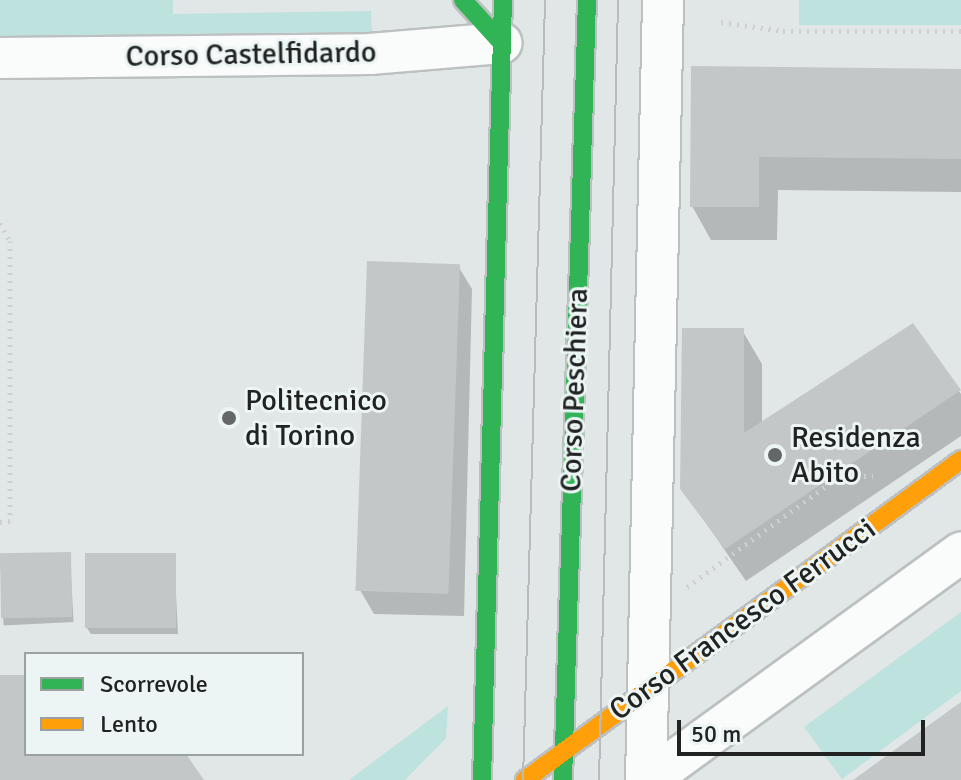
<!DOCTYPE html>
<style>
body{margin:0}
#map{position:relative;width:961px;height:780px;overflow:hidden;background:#e1e6e6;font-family:Signika,sans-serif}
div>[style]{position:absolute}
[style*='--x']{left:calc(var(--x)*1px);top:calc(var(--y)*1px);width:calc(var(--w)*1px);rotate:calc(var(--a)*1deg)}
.green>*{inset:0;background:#bee2de;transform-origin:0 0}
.shadow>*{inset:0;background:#0003;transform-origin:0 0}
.building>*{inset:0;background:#c3c7c7;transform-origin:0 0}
.path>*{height:5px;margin-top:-2.5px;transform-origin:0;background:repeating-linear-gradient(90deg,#cecfcf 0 2px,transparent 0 8px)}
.roads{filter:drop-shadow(2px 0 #bcc0c0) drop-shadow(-2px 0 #bcc0c0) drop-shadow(0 2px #bcc0c0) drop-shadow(0 -2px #bcc0c0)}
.street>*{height:40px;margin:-20px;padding:0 20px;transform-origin:20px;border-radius:20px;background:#fafbfb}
.fast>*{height:18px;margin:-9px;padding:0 9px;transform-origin:9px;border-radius:9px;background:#30b455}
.slow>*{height:18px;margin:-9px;padding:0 9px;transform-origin:9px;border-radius:9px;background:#ff9f0a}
.tram>*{height:2px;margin:-1px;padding:0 1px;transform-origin:1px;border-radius:1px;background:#babcbc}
.dots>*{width:22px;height:22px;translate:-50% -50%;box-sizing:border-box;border:4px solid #ecf5f4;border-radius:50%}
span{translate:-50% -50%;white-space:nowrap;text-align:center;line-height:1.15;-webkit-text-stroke:6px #ecf5f4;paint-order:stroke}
.street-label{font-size:30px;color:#202322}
.poi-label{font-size:30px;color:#202322}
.left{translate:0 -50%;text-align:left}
.legend{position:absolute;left:24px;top:652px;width:280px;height:104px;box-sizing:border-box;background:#ecf5f4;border:2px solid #9aa1a0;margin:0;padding:10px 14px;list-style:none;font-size:24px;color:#202322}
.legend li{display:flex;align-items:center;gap:16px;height:40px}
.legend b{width:40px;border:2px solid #9aa1a0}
.scale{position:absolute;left:677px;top:720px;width:248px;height:36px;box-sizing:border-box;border:4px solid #202322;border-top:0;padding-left:10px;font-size:24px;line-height:28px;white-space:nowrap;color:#202322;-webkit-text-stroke:6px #ecf5f4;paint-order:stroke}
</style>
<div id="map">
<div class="green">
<div style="clip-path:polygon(0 0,173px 0,173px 14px,371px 11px,372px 32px,0 36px)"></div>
<div style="left:799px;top:0;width:162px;height:25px"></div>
<div style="clip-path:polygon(961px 612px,961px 691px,842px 779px,804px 727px)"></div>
<div style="clip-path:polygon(448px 706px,446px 738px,405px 780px,349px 780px)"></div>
</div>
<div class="shadow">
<div style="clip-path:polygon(693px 68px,961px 71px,961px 192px,778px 190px,777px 240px,711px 240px,692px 206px)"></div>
<div style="clip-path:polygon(458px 266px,472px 289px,464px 616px,374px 614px,360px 590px)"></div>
<div style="clip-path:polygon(912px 326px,961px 394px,961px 436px,746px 581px,682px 488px,742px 330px,762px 364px,762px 424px)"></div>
<div style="left:70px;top:554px;width:68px;height:70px;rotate:87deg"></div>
<div style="clip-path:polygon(174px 555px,178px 634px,91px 634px,87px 628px)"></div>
</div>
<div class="building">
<div style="clip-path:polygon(691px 66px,961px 69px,961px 159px,759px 157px,759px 207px,690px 207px)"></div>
<div style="left:367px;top:261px;width:93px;height:330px;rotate:2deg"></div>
<div style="clip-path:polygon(913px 323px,961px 390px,725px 549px,680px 489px,682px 328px,744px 328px,744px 433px)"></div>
<div style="left:71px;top:552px;width:65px;height:71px;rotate:89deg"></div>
<div style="left:85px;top:553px;width:91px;height:75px"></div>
<div style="clip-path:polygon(0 675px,26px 675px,26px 754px,186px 754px,204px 780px,0 780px)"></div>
<div style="clip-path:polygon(961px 702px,961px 780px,853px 780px)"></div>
</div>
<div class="path">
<div style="--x:721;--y:22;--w:63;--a:8.3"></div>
<div style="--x:783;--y:31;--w:178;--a:0"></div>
<div style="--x:0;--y:223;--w:21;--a:61"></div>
<div style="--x:10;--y:241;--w:280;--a:90"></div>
<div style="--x:10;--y:521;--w:10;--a:174"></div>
<div style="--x:687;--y:587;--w:189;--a:-36"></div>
<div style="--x:840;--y:476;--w:33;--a:0"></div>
</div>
<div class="roads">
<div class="street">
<div style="--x:0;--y:58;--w:370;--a:-0.6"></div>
<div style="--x:370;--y:54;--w:132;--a:-4.8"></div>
<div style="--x:646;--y:780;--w:780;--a:-88.75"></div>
<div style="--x:648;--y:780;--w:387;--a:-36"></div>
</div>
<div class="fast">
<div style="--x:463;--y:0;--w:58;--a:47.8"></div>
<div style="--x:482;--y:780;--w:780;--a:-88.46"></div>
<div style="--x:563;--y:780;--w:780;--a:-88.24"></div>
</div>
<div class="slow">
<div style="--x:525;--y:780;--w:541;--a:-36.28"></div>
</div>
</div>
<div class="tram">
<div style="--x:523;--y:780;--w:780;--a:-88.38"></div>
<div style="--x:599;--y:780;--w:780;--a:-88.6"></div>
</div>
<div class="dots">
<div style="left:229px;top:418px;background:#646767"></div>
<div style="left:775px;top:455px;background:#646767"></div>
</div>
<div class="street-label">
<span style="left:251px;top:55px;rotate:-1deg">Corso Castelfidardo</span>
<span style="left:575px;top:390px;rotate:-88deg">Corso Peschiera</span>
<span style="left:743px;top:620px;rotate:-36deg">Corso Francesco Ferrucci</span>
</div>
<div class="poi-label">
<span class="left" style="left:245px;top:418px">Politecnico<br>di Torino</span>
<span class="left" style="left:791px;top:455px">Residenza<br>Abito</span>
</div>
<ul class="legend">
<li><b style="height:10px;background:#30b455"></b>Scorrevole</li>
<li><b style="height:10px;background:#ff9f0a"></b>Lento</li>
</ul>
<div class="scale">50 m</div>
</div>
